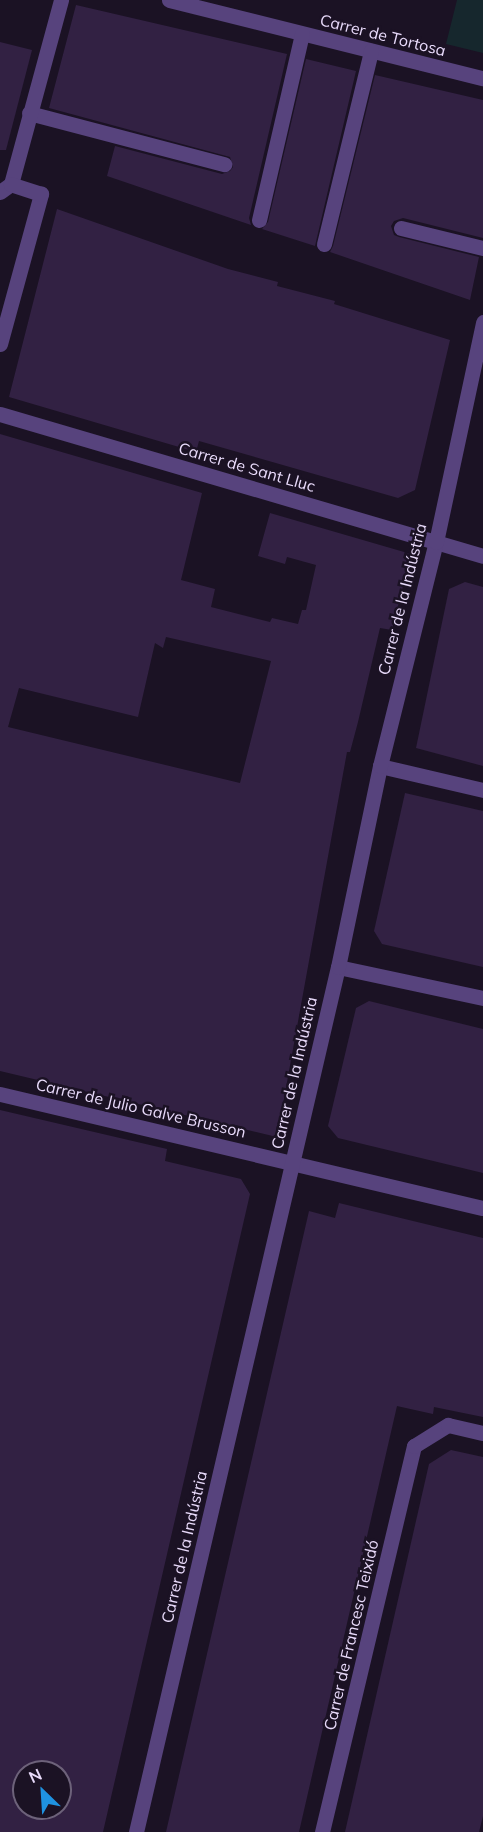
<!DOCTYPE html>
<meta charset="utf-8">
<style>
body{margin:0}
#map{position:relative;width:483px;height:1832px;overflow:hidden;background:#1b1224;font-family:Mulish,sans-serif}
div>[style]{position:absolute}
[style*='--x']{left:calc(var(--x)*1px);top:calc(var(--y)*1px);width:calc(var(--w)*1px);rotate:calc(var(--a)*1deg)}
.green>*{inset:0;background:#16272d}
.building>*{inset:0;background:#322143}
.minor>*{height:15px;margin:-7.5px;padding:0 7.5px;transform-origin:7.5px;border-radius:7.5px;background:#57437d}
span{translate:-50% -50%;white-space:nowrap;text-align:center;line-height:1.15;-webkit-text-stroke:5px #1b1224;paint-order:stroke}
.street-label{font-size:16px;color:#e8dafa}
.north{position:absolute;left:12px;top:1760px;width:60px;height:60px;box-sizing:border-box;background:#1b1224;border:2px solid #6d627a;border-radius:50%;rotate:335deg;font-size:16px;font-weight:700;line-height:24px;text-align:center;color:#e8dafa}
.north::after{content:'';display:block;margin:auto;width:21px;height:27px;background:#1f92e1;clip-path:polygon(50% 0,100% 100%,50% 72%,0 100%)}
</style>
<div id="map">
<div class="green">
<div style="clip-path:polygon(457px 0,483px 0,483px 53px,446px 44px)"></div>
</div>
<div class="building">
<div style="clip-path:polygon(76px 5px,287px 54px,249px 218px,251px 225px,107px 176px,115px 146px,222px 174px,230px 171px,233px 167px,230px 157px,49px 108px)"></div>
<div style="clip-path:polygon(0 42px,32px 50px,6px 150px,0 150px)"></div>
<div style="clip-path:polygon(306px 59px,356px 71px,315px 246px,262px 229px,268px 222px)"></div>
<div style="clip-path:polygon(375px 75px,483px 100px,483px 238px,403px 218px,394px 221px,391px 226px,394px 235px,399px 237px,479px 257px,470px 300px,330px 252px,333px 246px)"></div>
<div style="clip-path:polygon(57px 209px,228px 269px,278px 282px,277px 286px,335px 301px,334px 304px,450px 340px,415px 490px,398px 498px,199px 441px,196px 452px,9px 397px)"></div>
<div style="clip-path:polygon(evenodd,0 434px,202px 493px,181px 580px,215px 589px,211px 607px,270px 622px,272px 618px,298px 624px,302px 610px,306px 610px,316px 565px,287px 557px,285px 564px,258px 556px,270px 513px,411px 554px,392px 630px,380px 628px,358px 722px,350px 752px,347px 752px,277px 1137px,0 1071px,0 434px,166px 637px,271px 661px,240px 783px,8px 727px,19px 688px,138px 717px,155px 643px,163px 648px,166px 637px)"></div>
<div style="clip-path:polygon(465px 582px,483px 587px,483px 766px,416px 748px,449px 589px)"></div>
<div style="clip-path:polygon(405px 793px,483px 811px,483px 967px,382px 944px,374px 931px)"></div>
<div style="clip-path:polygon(369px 1001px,483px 1029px,483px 1173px,338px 1138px,328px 1126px,356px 1008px)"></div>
<div style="clip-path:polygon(evenodd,0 1110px,167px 1149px,165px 1161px,241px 1179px,250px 1194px,103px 1832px,0 1832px,0 1110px,24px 1772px,60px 1772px,60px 1808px,24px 1808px,24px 1772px)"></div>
<div style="clip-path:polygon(339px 1203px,483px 1238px,483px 1417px,434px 1407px,433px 1414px,397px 1406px,299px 1832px,166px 1832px,309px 1211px,335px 1218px)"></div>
<div style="clip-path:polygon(451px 1450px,483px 1457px,483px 1816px,479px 1832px,345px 1832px,429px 1464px)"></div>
</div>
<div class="minor">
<div style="--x:169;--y:0;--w:324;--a:14"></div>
<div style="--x:29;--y:113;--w:202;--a:14.7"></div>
<div style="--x:0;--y:192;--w:14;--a:-36"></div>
<div style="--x:11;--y:184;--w:191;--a:-74.8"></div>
<div style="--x:259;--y:220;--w:191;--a:-77"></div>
<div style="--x:401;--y:228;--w:84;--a:13.7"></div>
<div style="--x:324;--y:244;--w:199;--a:-76.3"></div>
<div style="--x:0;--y:344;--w:156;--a:-74.7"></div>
<div style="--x:41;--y:194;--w:32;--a:-162"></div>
<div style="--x:0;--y:414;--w:503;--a:16.38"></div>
<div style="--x:380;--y:766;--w:106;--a:13.1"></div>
<div style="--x:338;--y:967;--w:148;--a:12.1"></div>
<div style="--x:0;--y:1094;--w:496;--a:13.3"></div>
<div style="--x:136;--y:1832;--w:888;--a:-76.86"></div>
<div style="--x:338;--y:967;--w:205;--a:-78.2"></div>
<div style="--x:380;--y:766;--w:231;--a:-76"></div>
<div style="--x:436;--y:542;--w:225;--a:-77.9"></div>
<div style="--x:322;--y:1832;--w:397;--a:-76.6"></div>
<div style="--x:414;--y:1446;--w:40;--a:-32"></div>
<div style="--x:448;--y:1425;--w:36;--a:13"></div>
</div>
<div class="street-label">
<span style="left:383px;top:35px;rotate:14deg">Carrer de Tortosa</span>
<span style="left:247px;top:467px;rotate:16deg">Carrer de Sant Lluc</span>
<span style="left:402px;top:599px;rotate:-76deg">Carrer de la Indústria</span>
<span style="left:294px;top:1073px;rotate:-77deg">Carrer de la Indústria</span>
<span style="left:141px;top:1108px;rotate:13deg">Carrer de Julio Galve Brusson</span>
<span style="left:184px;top:1547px;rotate:-77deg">Carrer de la Indústria</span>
<span style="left:351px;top:1635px;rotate:-77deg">Carrer de Francesc Teixidó</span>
</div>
<div class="north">N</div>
</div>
